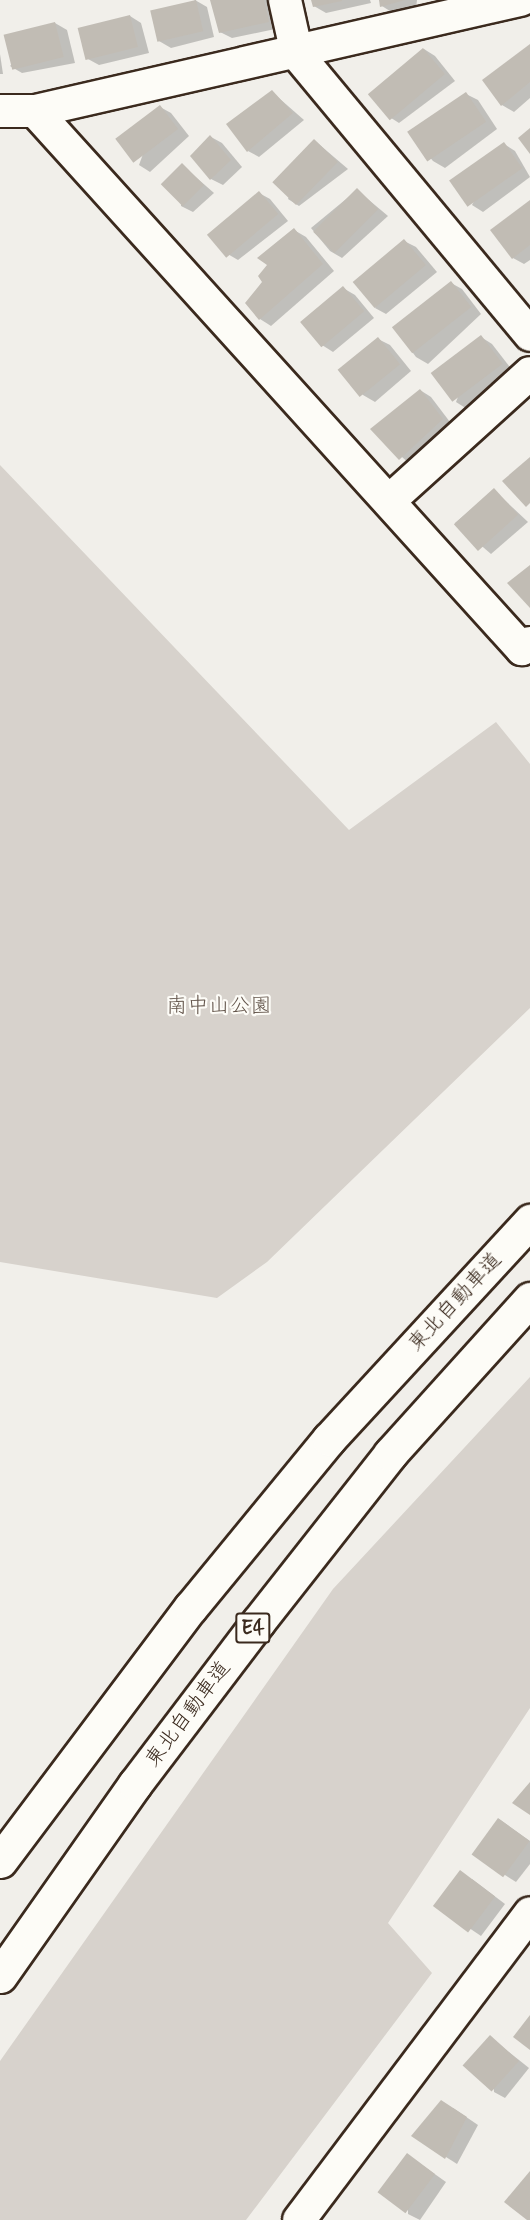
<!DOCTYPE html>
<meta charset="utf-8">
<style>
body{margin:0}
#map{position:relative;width:530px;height:2220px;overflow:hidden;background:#f1efea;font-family:Mynerve,"Klee One",sans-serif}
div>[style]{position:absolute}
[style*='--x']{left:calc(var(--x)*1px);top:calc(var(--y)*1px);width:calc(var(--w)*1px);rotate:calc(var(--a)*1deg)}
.green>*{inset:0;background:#d7d2cc}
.shadow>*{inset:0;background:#0003}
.building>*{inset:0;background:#c1bcb4;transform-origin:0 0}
.roads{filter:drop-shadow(2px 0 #3b2a1e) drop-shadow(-2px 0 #3b2a1e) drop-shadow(0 2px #3b2a1e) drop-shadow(0 -2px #3b2a1e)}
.minor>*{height:32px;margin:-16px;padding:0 16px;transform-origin:16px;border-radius:16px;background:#fdfcf7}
.motorway>*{height:33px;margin:-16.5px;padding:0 16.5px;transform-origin:16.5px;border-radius:16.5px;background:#fdfcf7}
span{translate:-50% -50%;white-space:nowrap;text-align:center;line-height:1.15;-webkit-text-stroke:4.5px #fdfcf7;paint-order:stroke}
.shield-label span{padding:2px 4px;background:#fdfcf7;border:2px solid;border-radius:4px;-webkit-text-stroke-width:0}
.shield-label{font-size:20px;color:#3b2a1e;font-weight:700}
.park-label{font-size:21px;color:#62544a}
.street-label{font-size:21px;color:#3b2a1e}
</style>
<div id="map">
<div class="green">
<div style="clip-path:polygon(0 465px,349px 830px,496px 722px,530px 764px,530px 1008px,267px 1262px,217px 1298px,0 1262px)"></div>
<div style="clip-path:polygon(530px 1377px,530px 1708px,388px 1923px,432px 1973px,246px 2220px,0 2220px,0 2061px,333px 1589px)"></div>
</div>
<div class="shadow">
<div style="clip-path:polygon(195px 0,207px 7px,214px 37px,171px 48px,159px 41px)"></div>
<div style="clip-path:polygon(211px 0,273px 0,280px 28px,232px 38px,220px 32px)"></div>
<div style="clip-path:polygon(313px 0,370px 0,371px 3px,326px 13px,314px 6px)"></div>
<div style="clip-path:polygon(380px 0,417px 0,416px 8px,393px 13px,382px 6px)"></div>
<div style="clip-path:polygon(130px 16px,141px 23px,149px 53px,99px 65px,88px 59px)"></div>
<div style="clip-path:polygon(55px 23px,67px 30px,75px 63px,22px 73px,10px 66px)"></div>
<div style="clip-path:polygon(530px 46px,530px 98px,514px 112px,502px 105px,484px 80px)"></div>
<div style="clip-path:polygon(424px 49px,435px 56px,455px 81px,399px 123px,388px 116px)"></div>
<div style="clip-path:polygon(0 54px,3px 74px,0 74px)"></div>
<div style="clip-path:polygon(272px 92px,304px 120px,259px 157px,248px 151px)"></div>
<div style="clip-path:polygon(466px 94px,478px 100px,497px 129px,445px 168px,433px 161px,411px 135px)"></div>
<div style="clip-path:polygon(160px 107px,171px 113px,189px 136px,150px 172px,139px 165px)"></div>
<div style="clip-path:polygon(211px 137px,222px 143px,242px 167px,223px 185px,211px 179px)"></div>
<div style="clip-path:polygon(314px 140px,348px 169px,299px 206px,288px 199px)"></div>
<div style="clip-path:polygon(504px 144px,515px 151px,530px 177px,483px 212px,472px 205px)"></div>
<div style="clip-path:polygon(182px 165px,214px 193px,193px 212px,181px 206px)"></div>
<div style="clip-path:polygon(357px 190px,388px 216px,342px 258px,330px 251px,311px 228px)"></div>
<div style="clip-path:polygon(259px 193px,270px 199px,288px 221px,238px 260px,226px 253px)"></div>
<div style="clip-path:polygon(530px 202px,530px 260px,524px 264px,513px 258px)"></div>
<div style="clip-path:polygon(294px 230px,306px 237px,334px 271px,271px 326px,260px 319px,264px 282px)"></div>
<div style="clip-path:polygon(404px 241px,416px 247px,437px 272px,386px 314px,375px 308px)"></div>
<div style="clip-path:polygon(451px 283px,462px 289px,481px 314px,428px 364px,416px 357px,395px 329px)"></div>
<div style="clip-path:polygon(343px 288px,355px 295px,374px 318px,333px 352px,322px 345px)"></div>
<div style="clip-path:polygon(481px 337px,492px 344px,513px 371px,467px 409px,456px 402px)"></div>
<div style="clip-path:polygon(378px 339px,390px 345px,411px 371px,375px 402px,363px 395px,342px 371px)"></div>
<div style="clip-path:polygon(420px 390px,431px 397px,453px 426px,412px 466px,372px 430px)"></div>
<div style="clip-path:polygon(494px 490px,528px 522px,491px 554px,455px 523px)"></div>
<div style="clip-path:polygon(499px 1819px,530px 1841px,530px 1864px,516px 1882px,505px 1875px)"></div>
<div style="clip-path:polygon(472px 1879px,505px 1904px,481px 1936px,435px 1905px)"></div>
<div style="clip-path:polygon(490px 2037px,529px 2068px,505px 2098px,494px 2092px)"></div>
<div style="clip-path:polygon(453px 2108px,478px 2125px,457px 2164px,413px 2136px)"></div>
<div style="clip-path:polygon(408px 2155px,446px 2182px,420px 2220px,408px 2214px)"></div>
</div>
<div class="building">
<div style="left:196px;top:0;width:32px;height:47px;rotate:77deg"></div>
<div style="clip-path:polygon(210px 0,264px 0,269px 22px,219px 33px)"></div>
<div style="clip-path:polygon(311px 0,342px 0,342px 1px,313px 7px)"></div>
<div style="clip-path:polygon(379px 0,405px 0,380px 7px)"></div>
<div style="left:130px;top:15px;width:33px;height:54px;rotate:76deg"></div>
<div style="left:55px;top:22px;width:36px;height:53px;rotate:76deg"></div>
<div style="clip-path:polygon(530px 44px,530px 82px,501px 106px,482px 80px)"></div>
<div style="left:423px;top:48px;width:34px;height:72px;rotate:50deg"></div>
<div style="clip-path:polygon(272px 90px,293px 113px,247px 152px,226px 124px)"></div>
<div style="left:466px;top:92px;width:36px;height:71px;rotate:56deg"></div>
<div style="left:160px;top:105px;width:30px;height:56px;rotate:53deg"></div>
<div style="clip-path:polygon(530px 128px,530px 154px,518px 138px)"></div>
<div style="clip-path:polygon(210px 135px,231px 160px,210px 180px,190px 156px)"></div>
<div style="left:314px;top:139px;width:33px;height:60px;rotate:44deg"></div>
<div style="left:504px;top:142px;width:32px;height:67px;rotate:55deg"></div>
<div style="left:182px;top:163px;width:31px;height:30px;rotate:45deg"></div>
<div style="left:357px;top:188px;width:30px;height:62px;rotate:45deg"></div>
<div style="left:259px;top:191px;width:30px;height:68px;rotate:50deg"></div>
<div style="clip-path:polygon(530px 200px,530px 245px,512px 259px,490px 230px)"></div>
<div style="clip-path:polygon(294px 228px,323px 264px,259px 320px,245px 303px,262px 282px,258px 276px,267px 265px,257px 258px)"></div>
<div style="left:404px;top:239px;width:34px;height:67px;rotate:50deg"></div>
<div style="left:451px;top:281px;width:33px;height:75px;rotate:52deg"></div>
<div style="left:343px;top:286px;width:33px;height:56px;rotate:50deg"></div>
<div style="left:481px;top:335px;width:36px;height:63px;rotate:53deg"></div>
<div style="left:378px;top:337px;width:35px;height:52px;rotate:51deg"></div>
<div style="clip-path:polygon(420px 389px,443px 419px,399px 460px,370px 429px)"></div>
<div style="clip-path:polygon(530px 457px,530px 503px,526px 507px,502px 481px)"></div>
<div style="left:494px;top:488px;width:36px;height:54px;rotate:48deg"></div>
<div style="clip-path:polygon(530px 565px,530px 608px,507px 583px)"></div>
<div style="clip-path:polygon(530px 1782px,530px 1815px,512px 1803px)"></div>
<div style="left:498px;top:1818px;width:39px;height:45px;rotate:36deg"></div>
<div style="left:460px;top:1870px;width:44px;height:45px;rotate:37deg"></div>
<div style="clip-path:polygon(530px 2015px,530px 2050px,513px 2037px)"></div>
<div style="left:490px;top:2035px;width:39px;height:41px;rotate:42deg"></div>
<div style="clip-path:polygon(441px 2100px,467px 2117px,445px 2159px,411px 2136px)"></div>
<div style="left:407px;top:2153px;width:35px;height:49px;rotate:37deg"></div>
<div style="clip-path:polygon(530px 2171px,530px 2220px,527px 2220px,504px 2202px)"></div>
</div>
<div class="roads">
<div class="minor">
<div style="--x:285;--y:0;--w:55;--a:77.5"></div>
<div style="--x:297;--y:54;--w:365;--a:50.3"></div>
<div style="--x:0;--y:111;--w:35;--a:0"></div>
<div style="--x:35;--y:111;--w:499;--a:-12.9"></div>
<div style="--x:35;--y:111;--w:726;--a:47.85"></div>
<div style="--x:522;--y:649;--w:10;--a:-37"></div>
<div style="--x:389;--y:501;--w:190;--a:-42.2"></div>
<div style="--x:299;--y:2220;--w:384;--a:-53"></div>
</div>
<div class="motorway">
<div style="--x:0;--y:1861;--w:318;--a:-53.1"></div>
<div style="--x:191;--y:1607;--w:217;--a:-50.6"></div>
<div style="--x:329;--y:1439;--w:297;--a:-47.3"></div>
<div style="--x:0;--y:1976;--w:235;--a:-54.9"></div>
<div style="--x:135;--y:1784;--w:203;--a:-52.8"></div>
<div style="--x:258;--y:1622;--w:214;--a:-51.8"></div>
<div style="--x:390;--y:1454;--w:209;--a:-47.9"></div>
</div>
</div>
<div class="shield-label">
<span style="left:253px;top:1628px">E4</span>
</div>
<div class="park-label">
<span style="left:219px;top:1006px">南中山公園</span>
</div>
<div class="street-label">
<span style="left:455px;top:1302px;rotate:-47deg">東北自動車道</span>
<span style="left:188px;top:1714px;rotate:-53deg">東北自動車道</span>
</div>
</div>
